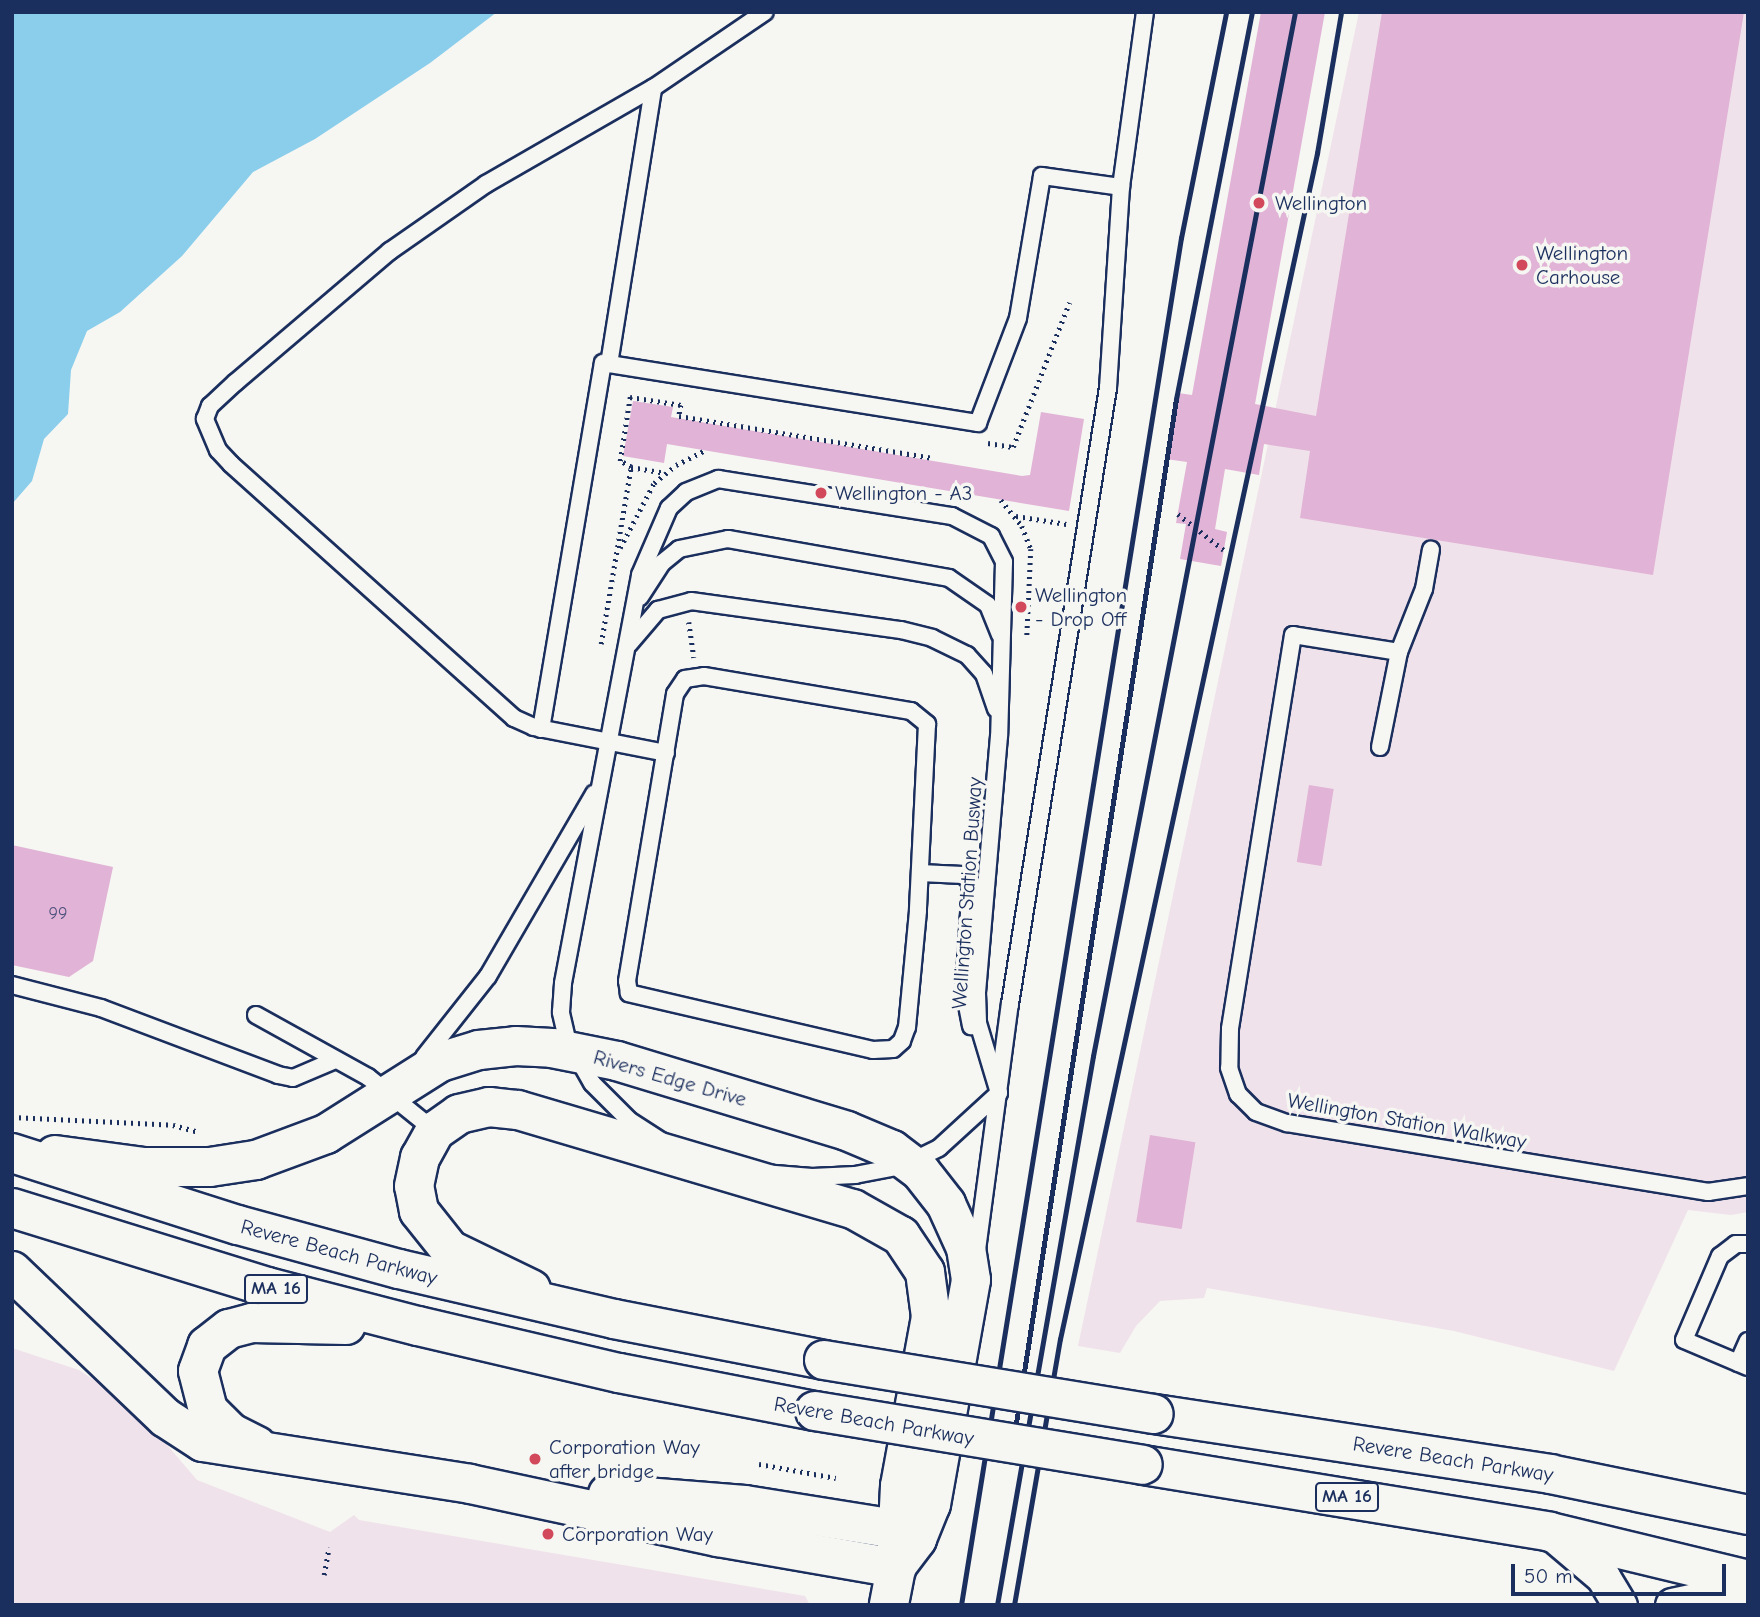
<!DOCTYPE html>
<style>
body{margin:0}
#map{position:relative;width:1760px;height:1617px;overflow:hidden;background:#f6f6f2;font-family:"Comic Neue",sans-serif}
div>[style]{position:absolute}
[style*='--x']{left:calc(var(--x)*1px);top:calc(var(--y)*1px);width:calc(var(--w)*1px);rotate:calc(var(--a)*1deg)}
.built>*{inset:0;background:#f0e2ea}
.water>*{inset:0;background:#8aceec}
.building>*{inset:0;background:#e1b3d6;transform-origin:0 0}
.path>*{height:4.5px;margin-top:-2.25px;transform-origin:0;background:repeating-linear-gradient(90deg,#1b2f5e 0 2px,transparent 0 7px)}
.roads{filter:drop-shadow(2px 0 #1b2f5e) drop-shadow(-2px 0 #1b2f5e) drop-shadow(0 2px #1b2f5e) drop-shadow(0 -2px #1b2f5e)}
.lane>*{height:16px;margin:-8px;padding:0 8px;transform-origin:8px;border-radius:8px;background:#f6f6f2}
.street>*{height:33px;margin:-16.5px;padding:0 16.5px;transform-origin:16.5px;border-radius:16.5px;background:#f6f6f2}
.secondary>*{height:38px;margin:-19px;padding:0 19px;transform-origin:19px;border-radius:19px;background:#f6f6f2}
.highway>*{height:38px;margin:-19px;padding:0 19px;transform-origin:19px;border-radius:19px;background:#f6f6f2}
.rail>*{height:5px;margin:-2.5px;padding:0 2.5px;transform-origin:2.5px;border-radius:2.5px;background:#1b2f5e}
.bridges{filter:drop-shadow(2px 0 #1b2f5e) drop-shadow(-2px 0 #1b2f5e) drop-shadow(0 2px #1b2f5e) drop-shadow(0 -2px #1b2f5e)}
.highway-bridge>*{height:38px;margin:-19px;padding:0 19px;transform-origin:19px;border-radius:19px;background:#f6f6f2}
.dots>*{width:19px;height:19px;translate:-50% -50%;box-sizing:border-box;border:4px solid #f6f6f2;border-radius:50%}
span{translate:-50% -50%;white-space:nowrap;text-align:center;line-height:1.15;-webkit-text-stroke:7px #f6f6f2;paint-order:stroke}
.number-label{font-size:18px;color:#4c507c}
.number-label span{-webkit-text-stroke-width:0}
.shield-label span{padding:2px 5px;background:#f6f6f2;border:2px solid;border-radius:5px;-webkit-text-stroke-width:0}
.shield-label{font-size:19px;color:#1b2f5e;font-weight:700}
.poi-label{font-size:21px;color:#1b2f5e}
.left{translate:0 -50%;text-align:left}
.street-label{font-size:21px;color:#1b2f5e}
.frame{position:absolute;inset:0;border:14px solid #1b2f5e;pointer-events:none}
.scale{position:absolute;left:1511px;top:1564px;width:215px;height:32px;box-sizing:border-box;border:4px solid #1b2f5e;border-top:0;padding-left:9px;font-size:21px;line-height:24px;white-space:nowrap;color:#1b2f5e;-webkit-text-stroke:5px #f6f6f2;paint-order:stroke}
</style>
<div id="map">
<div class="built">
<div style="clip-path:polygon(1359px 12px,1748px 12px,1748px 1212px,1731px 1215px,1688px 1210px,1614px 1371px,1454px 1331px,1207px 1288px,1204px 1298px,1160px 1301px,1136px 1326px,1120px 1353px,1078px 1346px)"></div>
<div style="clip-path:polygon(12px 1348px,79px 1370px,116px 1395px,150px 1425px,197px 1480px,330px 1532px,354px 1515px,359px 1520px,805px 1596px,810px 1605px,12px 1605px)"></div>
</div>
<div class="water">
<div style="clip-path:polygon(12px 12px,497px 12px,430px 63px,315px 139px,253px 172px,182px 256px,120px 312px,87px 331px,71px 370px,68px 414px,44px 439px,32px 481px,12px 504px)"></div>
</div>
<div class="building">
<div style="clip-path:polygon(1261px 12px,1325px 12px,1255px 404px,1316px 416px,1382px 12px,1744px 12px,1653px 575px,1300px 518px,1310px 451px,1264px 444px,1259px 475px,1225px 469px,1215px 529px,1227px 532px,1221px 566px,1180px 559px,1186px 524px,1176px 523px,1187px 462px,1166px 459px,1178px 393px,1192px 395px)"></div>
<div style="clip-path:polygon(633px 401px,673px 407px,671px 417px,1022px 476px,1030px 475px,1041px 412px,1084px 419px,1069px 511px,667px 444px,664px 463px,623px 456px)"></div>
<div style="left:1309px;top:785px;width:25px;height:78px;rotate:9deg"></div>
<div style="clip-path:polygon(12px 845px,113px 867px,93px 961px,69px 977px,12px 965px)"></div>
<div style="left:1150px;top:1135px;width:46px;height:88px;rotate:9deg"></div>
</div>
<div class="path">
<div style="--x:988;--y:443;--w:25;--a:9"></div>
<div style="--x:1013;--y:447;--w:155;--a:-68.7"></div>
<div style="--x:631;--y:467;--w:35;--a:10"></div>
<div style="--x:1001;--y:500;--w:33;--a:51"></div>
<div style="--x:1022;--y:526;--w:25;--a:69"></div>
<div style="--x:1031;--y:549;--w:89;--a:92.6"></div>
<div style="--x:1178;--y:514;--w:58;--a:38"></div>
<div style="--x:1016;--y:516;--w:51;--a:9.1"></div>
<div style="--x:620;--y:548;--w:73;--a:-62.4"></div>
<div style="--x:654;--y:483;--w:28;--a:-39"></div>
<div style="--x:676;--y:465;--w:33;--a:-27"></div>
<div style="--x:689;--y:622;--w:36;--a:82"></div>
<div style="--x:601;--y:644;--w:180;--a:-80.4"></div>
<div style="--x:631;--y:467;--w:13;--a:-151"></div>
<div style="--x:620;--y:461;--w:65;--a:-81.1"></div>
<div style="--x:630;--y:397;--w:52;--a:8.9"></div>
<div style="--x:681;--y:405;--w:11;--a:100"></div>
<div style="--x:679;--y:416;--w:256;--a:9.4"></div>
<div style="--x:12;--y:1117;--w:161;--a:2.8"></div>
<div style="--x:173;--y:1125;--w:27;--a:15"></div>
<div style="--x:759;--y:1464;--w:78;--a:10.3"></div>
<div style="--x:324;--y:1575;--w:28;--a:-80"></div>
</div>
<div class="roads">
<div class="lane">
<div style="--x:609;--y:364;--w:279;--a:-80.9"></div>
<div style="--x:718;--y:479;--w:237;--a:9"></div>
<div style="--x:952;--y:516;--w:44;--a:27.1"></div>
<div style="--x:991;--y:536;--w:29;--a:63"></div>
<div style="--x:1004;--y:562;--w:174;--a:91.6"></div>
<div style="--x:999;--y:736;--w:258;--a:94.9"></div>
<div style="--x:977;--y:993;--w:30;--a:88"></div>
<div style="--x:978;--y:1023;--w:73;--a:73.3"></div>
<div style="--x:999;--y:1093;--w:81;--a:137.5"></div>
<div style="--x:939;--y:1148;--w:41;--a:154.1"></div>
<div style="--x:902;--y:1166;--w:48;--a:169.2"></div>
<div style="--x:855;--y:1175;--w:43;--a:177.3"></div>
<div style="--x:812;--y:1177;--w:86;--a:-175.3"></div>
<div style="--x:726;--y:1170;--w:62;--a:-157.2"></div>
<div style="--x:669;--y:1146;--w:48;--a:-147"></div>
<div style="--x:629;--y:1120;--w:52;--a:-135"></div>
<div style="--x:592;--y:1083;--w:51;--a:-119.6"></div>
<div style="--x:567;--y:1039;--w:28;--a:-103"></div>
<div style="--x:561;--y:1012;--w:29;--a:-86"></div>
<div style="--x:563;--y:983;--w:415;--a:-79.3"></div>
<div style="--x:640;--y:575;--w:73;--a:-66.6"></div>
<div style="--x:669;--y:508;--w:23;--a:-43"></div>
<div style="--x:686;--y:492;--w:35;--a:-22"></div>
<div style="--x:640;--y:597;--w:40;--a:-57.1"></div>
<div style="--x:662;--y:563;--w:22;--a:-39"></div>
<div style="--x:679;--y:549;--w:50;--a:-11.5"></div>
<div style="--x:728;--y:539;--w:224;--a:10"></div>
<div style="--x:949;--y:578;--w:47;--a:34.7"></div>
<div style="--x:988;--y:605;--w:32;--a:68"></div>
<div style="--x:629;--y:644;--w:45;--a:-49.5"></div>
<div style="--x:658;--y:610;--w:34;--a:-15"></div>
<div style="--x:691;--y:601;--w:212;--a:7.9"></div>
<div style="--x:901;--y:630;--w:32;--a:14"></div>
<div style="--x:932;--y:638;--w:39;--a:26"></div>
<div style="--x:967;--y:655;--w:25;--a:48"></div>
<div style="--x:984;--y:674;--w:37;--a:71"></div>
<div style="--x:1399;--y:652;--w:107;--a:-170.9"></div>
<div style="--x:1293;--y:635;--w:399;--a:99.1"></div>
<div style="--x:1230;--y:1029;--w:39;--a:91"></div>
<div style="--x:1229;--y:1068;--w:28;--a:71"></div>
<div style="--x:1238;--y:1094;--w:25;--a:45"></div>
<div style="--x:1256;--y:1112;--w:33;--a:20"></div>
<div style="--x:1287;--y:1123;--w:427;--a:9.3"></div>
<div style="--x:1708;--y:1192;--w:40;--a:-8.5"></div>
<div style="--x:704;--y:676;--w:210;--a:9.6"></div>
<div style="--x:911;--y:711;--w:21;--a:39"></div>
<div style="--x:927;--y:724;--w:187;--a:92.8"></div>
<div style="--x:918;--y:911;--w:117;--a:95.4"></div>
<div style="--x:907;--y:1027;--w:15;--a:110"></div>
<div style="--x:902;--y:1041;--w:12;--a:138"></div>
<div style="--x:893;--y:1049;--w:20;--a:177"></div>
<div style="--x:873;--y:1050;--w:251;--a:-166.9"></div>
<div style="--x:629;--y:993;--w:12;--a:-99"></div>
<div style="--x:627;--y:981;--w:291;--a:-80.5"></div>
<div style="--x:675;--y:694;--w:18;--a:-56"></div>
<div style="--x:685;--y:679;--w:19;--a:-9"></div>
<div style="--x:541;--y:729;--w:371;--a:-80.4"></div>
<div style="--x:603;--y:363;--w:380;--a:9.1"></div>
<div style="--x:978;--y:423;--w:112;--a:-69.1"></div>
<div style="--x:1018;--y:318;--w:144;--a:-80.4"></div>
<div style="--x:1042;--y:176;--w:80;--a:7.9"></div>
<div style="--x:1380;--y:747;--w:97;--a:-78.7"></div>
<div style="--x:1399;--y:652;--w:68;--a:-68.4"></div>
<div style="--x:1424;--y:589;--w:40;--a:-80"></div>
<div style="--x:666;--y:753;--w:135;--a:-168.9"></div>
<div style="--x:534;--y:727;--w:22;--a:-156"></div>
<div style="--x:514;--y:718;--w:380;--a:-138.1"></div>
<div style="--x:231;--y:464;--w:19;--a:-133"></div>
<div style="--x:218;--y:450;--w:34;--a:-113"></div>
<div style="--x:205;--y:419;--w:14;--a:-69"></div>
<div style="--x:210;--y:406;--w:35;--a:-43"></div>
<div style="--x:236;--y:382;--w:202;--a:-40.4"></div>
<div style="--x:390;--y:251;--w:117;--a:-34.9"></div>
<div style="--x:486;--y:184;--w:193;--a:-29.9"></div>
<div style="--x:653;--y:88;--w:135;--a:-34.2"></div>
<div style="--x:920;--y:873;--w:43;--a:2.7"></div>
<div style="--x:963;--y:875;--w:11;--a:41"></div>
<div style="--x:971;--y:882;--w:108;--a:93.7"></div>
<div style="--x:964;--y:990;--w:37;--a:79"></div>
<div style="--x:12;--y:985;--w:92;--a:14.5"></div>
<div style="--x:101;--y:1008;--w:189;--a:20.7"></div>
<div style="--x:278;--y:1075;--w:15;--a:11"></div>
<div style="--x:293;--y:1078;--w:43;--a:-23"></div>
<div style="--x:256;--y:1015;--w:128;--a:29"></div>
<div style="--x:368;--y:1077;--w:86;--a:38.9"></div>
<div style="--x:424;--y:1057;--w:103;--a:-51.7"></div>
<div style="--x:488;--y:976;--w:211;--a:-59.8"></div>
<div style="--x:1748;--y:1244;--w:12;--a:180"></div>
<div style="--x:1736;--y:1244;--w:20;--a:143"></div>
<div style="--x:1720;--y:1256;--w:91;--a:113.2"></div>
<div style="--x:1684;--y:1340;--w:69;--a:22.9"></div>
<div style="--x:977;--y:1250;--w:248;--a:-82.4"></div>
<div style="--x:1010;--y:1004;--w:624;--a:-80.96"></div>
<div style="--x:1108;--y:388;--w:201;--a:-86.3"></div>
<div style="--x:1121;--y:187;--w:177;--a:-82.2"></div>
<div style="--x:1738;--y:1363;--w:24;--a:-66"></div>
</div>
<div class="street">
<div style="--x:1550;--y:1532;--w:70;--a:40.3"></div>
<div style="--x:1603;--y:1577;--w:33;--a:59"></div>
<div style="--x:1672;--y:1605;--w:30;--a:-12"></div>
<div style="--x:1701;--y:1599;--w:47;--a:0"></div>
</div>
<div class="secondary">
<div style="--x:55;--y:1155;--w:90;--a:7.7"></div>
<div style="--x:144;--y:1167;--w:66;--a:0"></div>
<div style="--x:210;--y:1167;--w:47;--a:-8.7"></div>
<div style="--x:256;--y:1160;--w:75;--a:-20.4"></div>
<div style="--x:326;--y:1134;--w:135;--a:-32.3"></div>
<div style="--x:440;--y:1062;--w:41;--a:-17.1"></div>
<div style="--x:479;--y:1050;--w:37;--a:-6"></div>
<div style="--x:516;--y:1046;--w:36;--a:3"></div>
<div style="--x:552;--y:1048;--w:66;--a:11.3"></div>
<div style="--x:617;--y:1061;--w:240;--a:16.9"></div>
<div style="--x:847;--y:1131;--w:49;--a:22.9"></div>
<div style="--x:892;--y:1150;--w:36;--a:37"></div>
<div style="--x:921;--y:1172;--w:41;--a:52"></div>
<div style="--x:946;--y:1204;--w:48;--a:65.6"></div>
<div style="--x:966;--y:1248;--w:32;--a:81"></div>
<div style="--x:971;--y:1280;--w:228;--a:100.1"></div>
<div style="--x:931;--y:1504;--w:38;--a:112"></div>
<div style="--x:917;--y:1539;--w:34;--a:127"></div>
<div style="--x:531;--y:1289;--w:90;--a:-154.3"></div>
<div style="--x:450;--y:1250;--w:50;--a:-128.5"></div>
<div style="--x:419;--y:1211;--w:25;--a:-101"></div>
<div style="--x:414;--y:1186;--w:29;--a:-78"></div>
<div style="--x:420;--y:1158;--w:31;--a:-61"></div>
<div style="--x:435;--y:1131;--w:29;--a:-35"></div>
<div style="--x:459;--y:1114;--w:31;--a:-13"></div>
<div style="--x:489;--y:1107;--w:29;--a:6"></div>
<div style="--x:518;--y:1110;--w:349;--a:16.5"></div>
<div style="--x:853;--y:1209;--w:55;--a:29.4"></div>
<div style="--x:901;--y:1236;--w:43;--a:56.3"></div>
<div style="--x:925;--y:1272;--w:45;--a:82.4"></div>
<div style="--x:931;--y:1317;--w:172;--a:100.4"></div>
<div style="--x:900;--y:1486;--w:82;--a:92.8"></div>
<div style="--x:896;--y:1568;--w:38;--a:101"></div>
</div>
<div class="highway">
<div style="--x:12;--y:1153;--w:237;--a:17.7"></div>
<div style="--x:238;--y:1225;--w:167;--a:15.3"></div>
<div style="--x:399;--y:1269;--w:221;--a:13.1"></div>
<div style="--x:614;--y:1319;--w:214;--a:11"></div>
<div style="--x:12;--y:1208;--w:267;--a:17.2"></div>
<div style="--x:267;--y:1287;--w:156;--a:14.5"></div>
<div style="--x:418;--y:1326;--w:206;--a:13.2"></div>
<div style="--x:619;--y:1373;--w:200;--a:11"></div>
<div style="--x:12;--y:1271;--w:213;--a:43.7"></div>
<div style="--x:166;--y:1418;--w:44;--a:33"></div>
<div style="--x:203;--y:1442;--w:270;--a:8.9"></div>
<div style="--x:470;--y:1484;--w:254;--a:12.1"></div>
<div style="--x:718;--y:1537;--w:181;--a:9.9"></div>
<div style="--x:1154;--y:1414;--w:401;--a:8.6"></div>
<div style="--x:1550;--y:1474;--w:202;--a:11.7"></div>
<div style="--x:257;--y:1446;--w:30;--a:-153"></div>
<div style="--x:230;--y:1432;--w:31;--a:-135"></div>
<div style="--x:208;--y:1410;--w:40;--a:-104.4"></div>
<div style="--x:198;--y:1371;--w:27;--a:-70"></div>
<div style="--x:207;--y:1346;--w:28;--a:-38"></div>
<div style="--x:229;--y:1329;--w:24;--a:-15"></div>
<div style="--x:252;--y:1323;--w:94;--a:1.2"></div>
<div style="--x:1143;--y:1465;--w:412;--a:9.3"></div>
<div style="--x:1550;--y:1532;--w:204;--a:13.6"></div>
<div style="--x:608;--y:1494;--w:137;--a:4.6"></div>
<div style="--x:745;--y:1505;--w:152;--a:9.1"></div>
<div style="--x:895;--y:1529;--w:24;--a:24"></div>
</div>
</div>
<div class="rail">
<div style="--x:1016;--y:1423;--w:1036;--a:-81.12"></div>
<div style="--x:1176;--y:399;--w:394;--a:-78.9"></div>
<div style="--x:961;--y:1605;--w:1385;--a:-80.86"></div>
<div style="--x:1181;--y:238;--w:230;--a:-78.7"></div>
<div style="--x:997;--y:1605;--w:557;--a:-80.08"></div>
<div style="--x:1093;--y:1056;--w:1063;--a:-79.05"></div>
<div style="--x:1014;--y:1605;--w:270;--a:-80.2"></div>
<div style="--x:1060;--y:1339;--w:1214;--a:-77.77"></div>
<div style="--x:1317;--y:153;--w:143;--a:-80.3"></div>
</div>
<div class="bridges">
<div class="highway-bridge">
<div style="--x:824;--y:1360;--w:334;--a:9.3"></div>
<div style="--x:815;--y:1411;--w:332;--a:9.3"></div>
</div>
</div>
<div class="dots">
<div style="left:1259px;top:203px;background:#d1495b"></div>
<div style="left:1522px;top:265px;background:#d1495b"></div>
<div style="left:821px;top:493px;background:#d1495b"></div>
<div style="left:1021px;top:607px;background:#d1495b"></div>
<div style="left:535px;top:1459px;background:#d1495b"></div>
<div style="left:548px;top:1534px;background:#d1495b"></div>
</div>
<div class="number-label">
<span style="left:58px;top:914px">99</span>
</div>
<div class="shield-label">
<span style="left:276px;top:1289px">MA 16</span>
<span style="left:1347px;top:1497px">MA 16</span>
</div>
<div class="poi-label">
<span class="left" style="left:1275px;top:203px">Wellington</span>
<span class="left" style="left:1536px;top:265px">Wellington<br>Carhouse</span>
<span class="left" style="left:835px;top:493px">Wellington - A3</span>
<span class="left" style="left:1035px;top:607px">Wellington<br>- Drop Off</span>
<span class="left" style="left:549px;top:1459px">Corporation Way<br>after bridge</span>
<span class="left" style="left:562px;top:1534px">Corporation Way</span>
</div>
<div class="street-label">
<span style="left:967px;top:893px;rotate:-86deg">Wellington Station Busway</span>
<span style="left:670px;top:1078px;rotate:16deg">Rivers Edge Drive</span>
<span style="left:1407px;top:1121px;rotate:10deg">Wellington Station Walkway</span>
<span style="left:339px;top:1252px;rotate:15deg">Revere Beach Parkway</span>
<span style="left:874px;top:1421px;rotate:10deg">Revere Beach Parkway</span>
<span style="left:1453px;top:1459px;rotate:9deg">Revere Beach Parkway</span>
</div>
<div class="frame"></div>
<div class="scale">50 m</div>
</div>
